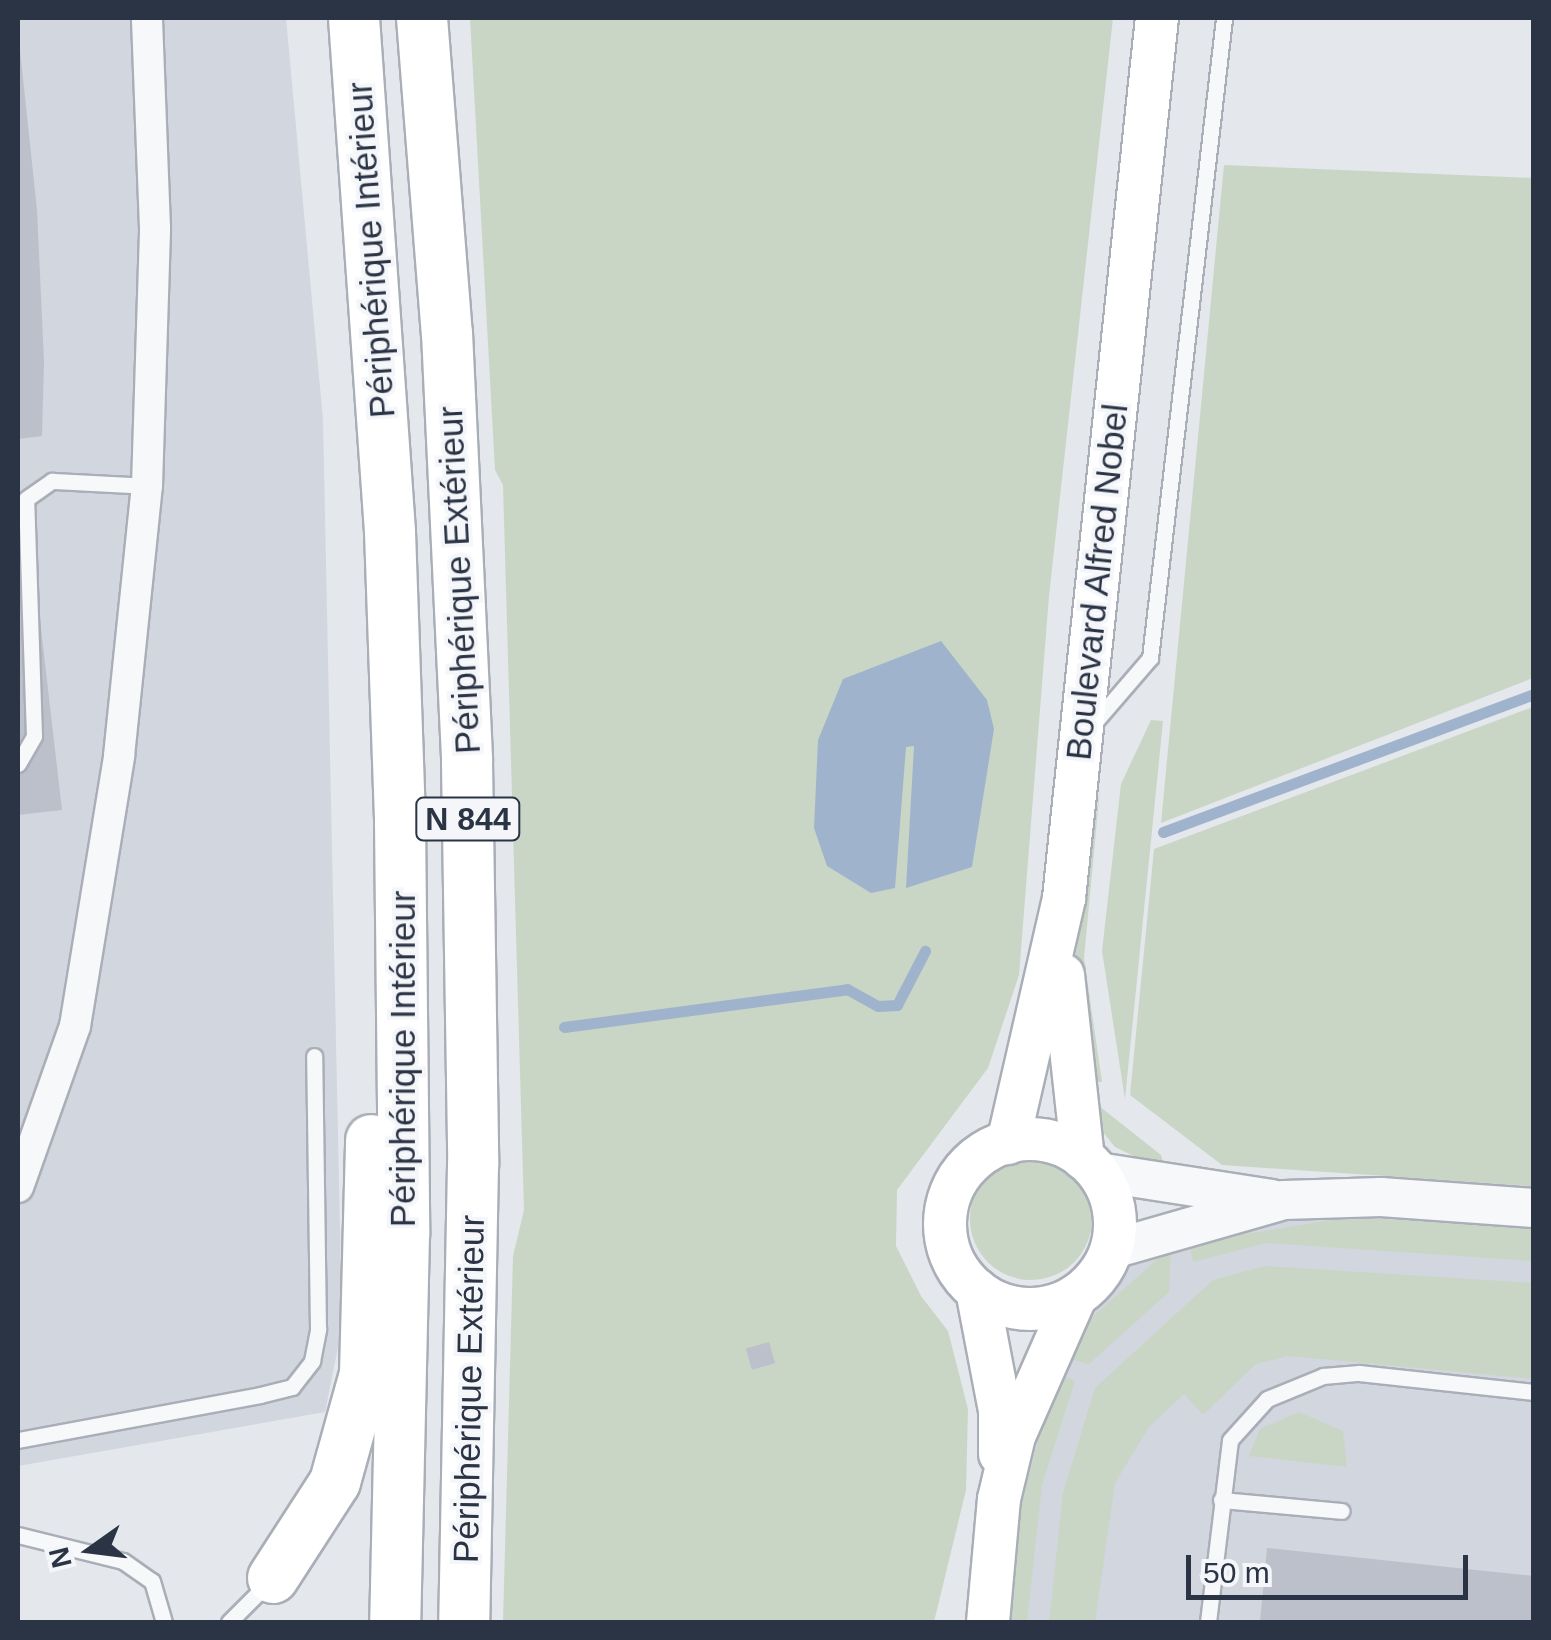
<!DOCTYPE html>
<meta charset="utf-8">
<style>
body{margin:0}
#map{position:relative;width:1551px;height:1640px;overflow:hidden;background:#e4e7ec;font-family:Arial,sans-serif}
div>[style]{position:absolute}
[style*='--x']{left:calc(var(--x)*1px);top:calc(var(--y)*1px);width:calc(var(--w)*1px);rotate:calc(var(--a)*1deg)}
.built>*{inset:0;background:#d2d6de}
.green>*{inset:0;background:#c9d6c5}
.round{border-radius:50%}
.water>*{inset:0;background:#9fb4cc}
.stream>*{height:11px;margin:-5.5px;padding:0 5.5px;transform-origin:5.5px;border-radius:5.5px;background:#9fb4cc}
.building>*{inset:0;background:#bbc0ca;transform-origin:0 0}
.roads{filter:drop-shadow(2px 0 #a9aeb7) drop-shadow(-2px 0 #a9aeb7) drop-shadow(0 2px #a9aeb7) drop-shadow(0 -2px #a9aeb7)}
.service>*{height:15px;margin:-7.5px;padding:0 7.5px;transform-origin:7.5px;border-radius:7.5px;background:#f7f8fa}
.minor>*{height:30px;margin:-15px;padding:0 15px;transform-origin:15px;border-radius:15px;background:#f7f8fa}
.tertiary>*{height:38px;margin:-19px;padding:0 19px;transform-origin:19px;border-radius:19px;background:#f7f8fa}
.secondary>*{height:42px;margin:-21px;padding:0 21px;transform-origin:21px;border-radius:21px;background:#fff}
.secondary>.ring{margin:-21px;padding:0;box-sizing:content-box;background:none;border:42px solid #fff;border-radius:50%}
.trunk>*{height:50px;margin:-25px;padding:0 25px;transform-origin:25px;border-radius:25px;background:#fff}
span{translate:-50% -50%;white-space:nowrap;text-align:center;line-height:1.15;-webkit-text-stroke:8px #f4f6f9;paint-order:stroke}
.shield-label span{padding:2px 8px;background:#f4f6f9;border:2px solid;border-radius:8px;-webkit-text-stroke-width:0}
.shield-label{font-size:32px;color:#2b3445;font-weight:700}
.street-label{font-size:35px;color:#2b3445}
.frame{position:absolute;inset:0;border:20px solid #2b3445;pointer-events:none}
.north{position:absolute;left:40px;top:1500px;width:100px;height:100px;-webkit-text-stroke:8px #f4f6f9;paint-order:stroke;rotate:256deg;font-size:28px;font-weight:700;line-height:40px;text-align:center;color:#2b3445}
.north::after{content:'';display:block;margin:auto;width:35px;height:45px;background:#2b3445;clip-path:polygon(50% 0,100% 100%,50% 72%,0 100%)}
.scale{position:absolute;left:1186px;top:1555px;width:282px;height:45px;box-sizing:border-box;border:5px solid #2b3445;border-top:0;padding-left:12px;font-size:30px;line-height:35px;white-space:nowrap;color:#2b3445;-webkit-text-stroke:8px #f4f6f9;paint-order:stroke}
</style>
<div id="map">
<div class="built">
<div style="clip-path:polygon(18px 18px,286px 18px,323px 420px,342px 1327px,325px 1412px,18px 1466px)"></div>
<div style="clip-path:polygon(1533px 1162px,1533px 1622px,991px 1622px,1014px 1436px,1075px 1298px,1113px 1249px,1284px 1200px)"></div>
</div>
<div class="green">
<div style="clip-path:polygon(470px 18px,1113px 18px,1049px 596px,1019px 975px,988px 1068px,897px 1190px,896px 1246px,921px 1296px,948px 1331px,968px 1409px,966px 1490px,934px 1622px,503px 1622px,513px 1256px,524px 1210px,503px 485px,495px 470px)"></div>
<div style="clip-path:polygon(1224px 165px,1533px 178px,1533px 678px,1161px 823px)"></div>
<div style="clip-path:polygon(1533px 707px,1533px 1186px,1222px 1165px,1130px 1095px,1154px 849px)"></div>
<div style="clip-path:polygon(1151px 720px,1163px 721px,1125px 1099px,1102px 951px,1121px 784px)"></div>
<div style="clip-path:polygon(1100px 788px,1084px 958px,1102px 1082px,1092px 1082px,1075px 959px)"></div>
<div style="clip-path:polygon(1094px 1102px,1161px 1155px,1165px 1171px,1115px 1147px,1094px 1121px)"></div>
<div class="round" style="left:970px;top:1158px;width:122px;height:122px"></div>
<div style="clip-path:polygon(1379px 1219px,1533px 1228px,1533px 1261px,1266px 1243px,1193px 1262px,1189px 1243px,1333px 1220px)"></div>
<div style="clip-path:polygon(1171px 1247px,1169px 1292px,1089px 1364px,1060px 1357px,1080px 1328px)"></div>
<div style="clip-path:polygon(1265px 1266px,1533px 1283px,1533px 1379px,1289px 1356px,1256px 1364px,1203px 1415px,1184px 1394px,1149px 1427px,1115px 1483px,1095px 1622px,1049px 1622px,1063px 1493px,1095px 1388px,1213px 1280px)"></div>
<div style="clip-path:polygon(1056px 1372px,1075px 1381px,1042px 1485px,1027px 1622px,1009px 1622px,1022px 1503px)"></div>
<div style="clip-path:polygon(1299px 1412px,1343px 1431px,1347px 1467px,1249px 1456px,1260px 1429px)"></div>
</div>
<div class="water">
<div style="clip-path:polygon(941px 641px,987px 700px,994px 729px,972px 867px,906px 888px,914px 746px,906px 747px,895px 888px,871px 893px,827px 866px,814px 828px,818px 740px,843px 679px)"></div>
</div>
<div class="stream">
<div style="--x:1163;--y:832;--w:396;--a:-20.4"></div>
<div style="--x:564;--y:1027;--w:286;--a:-7.6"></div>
<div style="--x:847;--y:989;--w:35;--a:29"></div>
<div style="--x:878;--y:1006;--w:19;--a:-3"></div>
<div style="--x:897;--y:1005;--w:61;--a:-62.6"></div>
</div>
<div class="building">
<div style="clip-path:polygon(20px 50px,37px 210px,44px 362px,42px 436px,18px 439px)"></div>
<div style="clip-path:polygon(27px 508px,62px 810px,18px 815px,18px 509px)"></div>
<div style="left:769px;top:1342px;width:22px;height:24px;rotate:74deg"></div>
<div style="clip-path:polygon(1267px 1548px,1534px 1576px,1534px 1622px,1260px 1622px)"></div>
</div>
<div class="roads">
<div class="service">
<div style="--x:1094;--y:723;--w:86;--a:-49.3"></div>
<div style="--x:1150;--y:658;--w:644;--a:-83.4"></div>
<div style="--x:18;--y:764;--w:32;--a:-60"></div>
<div style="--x:34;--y:736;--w:237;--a:-91.9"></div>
<div style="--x:26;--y:499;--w:32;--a:-35"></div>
<div style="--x:52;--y:481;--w:95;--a:3"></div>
<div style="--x:18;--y:1440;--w:246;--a:-10.5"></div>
<div style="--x:260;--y:1395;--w:33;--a:-14"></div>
<div style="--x:292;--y:1387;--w:33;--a:-52"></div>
<div style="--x:312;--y:1361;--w:33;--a:-79"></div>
<div style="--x:318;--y:1329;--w:273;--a:-90.8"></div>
<div style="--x:1221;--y:1500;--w:121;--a:5.2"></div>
<div style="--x:18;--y:1535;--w:108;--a:13.9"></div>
<div style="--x:123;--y:1561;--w:35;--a:35"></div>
<div style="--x:152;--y:1581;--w:43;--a:73.7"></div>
<div style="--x:229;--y:1622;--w:58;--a:-45"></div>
<div style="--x:1208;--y:1622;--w:183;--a:-83.1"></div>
<div style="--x:1230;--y:1440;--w:55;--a:-47.9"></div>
<div style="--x:1267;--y:1399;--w:61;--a:-22.3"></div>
<div style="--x:1323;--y:1376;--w:36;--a:-5"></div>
<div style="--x:1359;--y:1373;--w:176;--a:6.2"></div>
</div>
<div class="minor">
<div style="--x:18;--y:1187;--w:171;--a:-70.5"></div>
<div style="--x:75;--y:1026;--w:274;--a:-80.7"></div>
<div style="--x:119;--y:756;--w:271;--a:-84.1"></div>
<div style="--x:147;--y:486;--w:258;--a:-88.2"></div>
<div style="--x:155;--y:228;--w:210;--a:-92.2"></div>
</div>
<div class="tertiary">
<div style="--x:1098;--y:1172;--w:176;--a:8.8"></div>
<div style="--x:1113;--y:1249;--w:178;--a:-16"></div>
<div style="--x:1284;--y:1200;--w:97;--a:-1.8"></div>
<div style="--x:1381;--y:1197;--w:153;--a:4.1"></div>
</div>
<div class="secondary">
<div style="--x:1063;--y:975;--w:184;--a:83.8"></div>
<div class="ring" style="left:945px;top:1139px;width:128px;height:128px"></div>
<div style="--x:1008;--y:1143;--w:251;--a:-77.1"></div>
<div style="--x:1064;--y:898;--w:885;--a:-83.97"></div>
<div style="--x:977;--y:1290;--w:123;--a:79.2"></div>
<div style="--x:1000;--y:1411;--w:43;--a:90"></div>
<div style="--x:988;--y:1622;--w:123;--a:-84.9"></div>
<div style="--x:999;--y:1499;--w:65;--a:-76.6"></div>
<div style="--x:1014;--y:1436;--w:151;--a:-66.2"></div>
</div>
<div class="trunk">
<div style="--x:354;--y:18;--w:515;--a:85.99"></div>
<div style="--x:390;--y:532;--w:289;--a:88"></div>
<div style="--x:400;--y:821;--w:414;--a:89.4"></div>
<div style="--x:404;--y:1235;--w:387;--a:91.3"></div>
<div style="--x:422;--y:18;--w:316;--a:85.5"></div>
<div style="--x:447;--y:333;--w:429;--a:87.3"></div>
<div style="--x:467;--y:762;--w:403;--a:89.1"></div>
<div style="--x:473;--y:1165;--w:457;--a:91.1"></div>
<div style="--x:273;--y:1578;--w:114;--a:-57.1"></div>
<div style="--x:335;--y:1482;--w:112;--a:-74.5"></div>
<div style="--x:365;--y:1374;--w:234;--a:-88.5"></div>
</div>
</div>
<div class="shield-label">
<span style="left:468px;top:819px">N 844</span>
</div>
<div class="street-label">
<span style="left:371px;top:250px;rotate:-94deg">Périphérique Intérieur</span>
<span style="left:459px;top:580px;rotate:-93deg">Périphérique Extérieur</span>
<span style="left:1097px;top:582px;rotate:-84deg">Boulevard Alfred Nobel</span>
<span style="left:403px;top:1059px;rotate:-90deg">Périphérique Intérieur</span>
<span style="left:469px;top:1389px;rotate:-89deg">Périphérique Extérieur</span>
</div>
<div class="frame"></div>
<div class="north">N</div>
<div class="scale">50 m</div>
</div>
